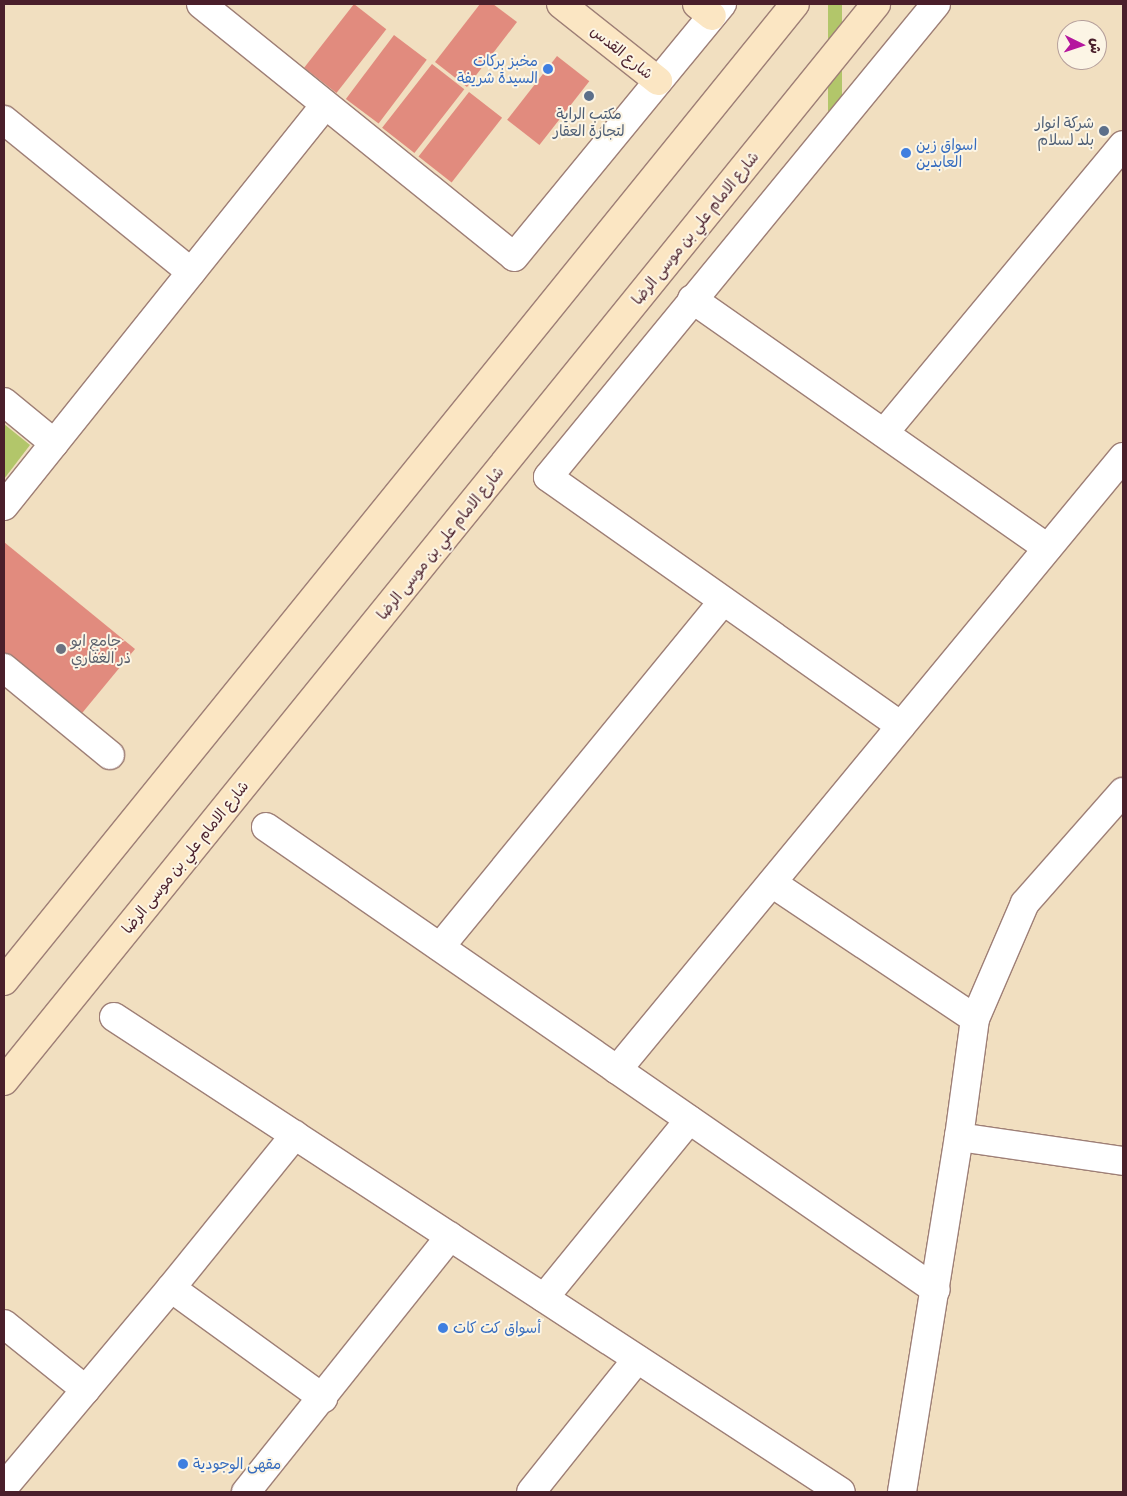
<!DOCTYPE html>
<meta charset="utf-8">
<style>
body{margin:0}
#map{position:relative;width:1127px;height:1496px;overflow:hidden;background:#f1dfc0;font-family:"Patrick Hand","Playpen Sans Arabic",sans-serif}
div>[style]{position:absolute}
[style*='--x']{left:calc(var(--x)*1px);top:calc(var(--y)*1px);width:calc(var(--w)*1px);rotate:calc(var(--a)*1deg)}
.green>*{inset:0;background:#b2c66a;transform-origin:0 0}
.building>*{inset:0;background:#e18b7e;transform-origin:0 0}
.roads{filter:drop-shadow(1px 0 #9e7f76) drop-shadow(-1px 0 #9e7f76) drop-shadow(0 1px #9e7f76) drop-shadow(0 -1px #9e7f76)}
.street>*{height:28px;margin:-14px;padding:0 14px;transform-origin:14px;border-radius:14px;background:#fff}
.secondary>*{height:28px;margin:-14px;padding:0 14px;transform-origin:14px;border-radius:14px;background:#fbe6c3}
.dots>*{width:14px;height:14px;translate:-50% -50%;box-sizing:border-box;border:2px solid #fcf5e5;border-radius:50%}
span{translate:-50% -50%;white-space:nowrap;text-align:center;line-height:1.15;-webkit-text-stroke:4px #fcf5e5;paint-order:stroke}
.street-label{font-size:15px;color:#4a1f2b}
.shop-label{font-size:15px;color:#366cbe}
.right{translate:-100% -50%;text-align:right}
.left{translate:0 -50%;text-align:left}
.service-label{font-size:15px;color:#4e5e75}
.worship-label{font-size:15px;color:#5b616d}
.frame{position:absolute;inset:0;border:5px solid #4a1f2b;pointer-events:none}
.north{position:absolute;left:1057px;top:20px;width:50px;height:50px;box-sizing:border-box;background:#fcf5e5;border:1px solid #b59f9b;border-radius:50%;rotate:94deg;font-size:14px;font-weight:700;line-height:20px;text-align:center;color:#4a1f2b}
.north::after{content:'';display:block;margin:auto;width:18px;height:22px;background:#b5179e;clip-path:polygon(50% 0,100% 100%,50% 72%,0 100%)}
</style>
<div id="map">
<div class="green">
<div style="left:828px;top:4px;width:14px;height:132px"></div>
<div style="clip-path:polygon(4px 424px,30px 445px,4px 479px)"></div>
</div>
<div class="building">
<div style="left:354px;top:4px;width:41px;height:81px;rotate:38deg"></div>
<div style="clip-path:polygon(480px 4px,493px 4px,517px 22px,467px 87px,435px 62px)"></div>
<div style="left:394px;top:35px;width:41px;height:80px;rotate:37deg"></div>
<div style="left:557px;top:56px;width:41px;height:81px;rotate:38deg"></div>
<div style="left:432px;top:64px;width:41px;height:81px;rotate:38deg"></div>
<div style="left:469px;top:92px;width:42px;height:82px;rotate:38deg"></div>
<div style="clip-path:polygon(4px 542px,135px 649px,78px 718px,4px 657px)"></div>
</div>
<div class="roads">
<div class="street">
<div style="--x:201;--y:4;--w:402;--a:38.9"></div>
<div style="--x:514;--y:257;--w:328;--a:-50.6"></div>
<div style="--x:4;--y:120;--w:241;--a:39.1"></div>
<div style="--x:692;--y:299;--w:434;--a:35"></div>
<div style="--x:4;--y:402;--w:65;--a:39.4"></div>
<div style="--x:884;--y:433;--w:374;--a:-50.3"></div>
<div style="--x:4;--y:506;--w:514;--a:-51.32"></div>
<div style="--x:4;--y:668;--w:137;--a:39.4"></div>
<div style="--x:901;--y:726;--w:432;--a:-144.8"></div>
<div style="--x:548;--y:477;--w:612;--a:-50.64"></div>
<div style="--x:266;--y:827;--w:814;--a:34.65"></div>
<div style="--x:772;--y:883;--w:244;--a:33.8"></div>
<div style="--x:440;--y:947;--w:447;--a:-50.7"></div>
<div style="--x:114;--y:1017;--w:868;--a:33.16"></div>
<div style="--x:617;--y:1070;--w:795;--a:-50.46"></div>
<div style="--x:959;--y:1137;--w:166;--a:8.3"></div>
<div style="--x:171;--y:1288;--w:188;--a:35.9"></div>
<div style="--x:544;--y:1298;--w:230;--a:-50.8"></div>
<div style="--x:4;--y:1324;--w:105;--a:38.8"></div>
<div style="--x:4;--y:1487;--w:260;--a:-50"></div>
<div style="--x:171;--y:1288;--w:197;--a:-51"></div>
<div style="--x:246;--y:1492;--w:327;--a:-51.4"></div>
<div style="--x:531;--y:1492;--w:170;--a:-51.4"></div>
<div style="--x:902;--y:1492;--w:360;--a:-80.9"></div>
<div style="--x:959;--y:1137;--w:119;--a:-82.3"></div>
<div style="--x:975;--y:1019;--w:126;--a:-66.7"></div>
<div style="--x:1025;--y:903;--w:148;--a:-48.6"></div>
</div>
<div class="secondary">
<div style="--x:561;--y:4;--w:124;--a:38.4"></div>
<div style="--x:697;--y:4;--w:19;--a:39"></div>
<div style="--x:4;--y:981;--w:1257;--a:-51.01"></div>
<div style="--x:4;--y:1081;--w:1386;--a:-51"></div>
</div>
</div>
<div class="dots">
<div style="left:548px;top:69px;background:#3f7fe0"></div>
<div style="left:589px;top:96px;background:#5c6f8a"></div>
<div style="left:1104px;top:131px;background:#5c6f8a"></div>
<div style="left:906px;top:153px;background:#3f7fe0"></div>
<div style="left:61px;top:649px;background:#6b7280"></div>
<div style="left:443px;top:1328px;background:#3f7fe0"></div>
<div style="left:183px;top:1464px;background:#3f7fe0"></div>
</div>
<div class="street-label">
<span style="left:622px;top:52px;rotate:39deg">شارع القدس</span>
<span style="left:695px;top:228px;rotate:-51deg">شارع الامام علي بن موسى الرضا</span>
<span style="left:440px;top:543px;rotate:-51deg">شارع الامام علي بن موسى الرضا</span>
<span style="left:185px;top:857px;rotate:-51deg">شارع الامام علي بن موسى الرضا</span>
</div>
<div class="shop-label">
<span class="right" style="left:538px;top:69px">مخبز بركات<br>السيدة شريفة</span>
<span class="left" style="left:916px;top:153px">اسواق زين<br>العابدين</span>
<span class="left" style="left:453px;top:1328px">أسواق كت كات</span>
<span class="left" style="left:193px;top:1464px">مقهى الوجودية</span>
</div>
<div class="service-label">
<span style="left:589px;top:122px">مكتب الراية<br>لتجارة العقار</span>
<span class="right" style="left:1094px;top:131px">شركة انوار<br>بلد لسلام</span>
</div>
<div class="worship-label">
<span class="left" style="left:71px;top:649px">جامع ابو<br>ذر الغفاري</span>
</div>
<div class="frame"></div>
<div class="north">ش</div>
</div>
